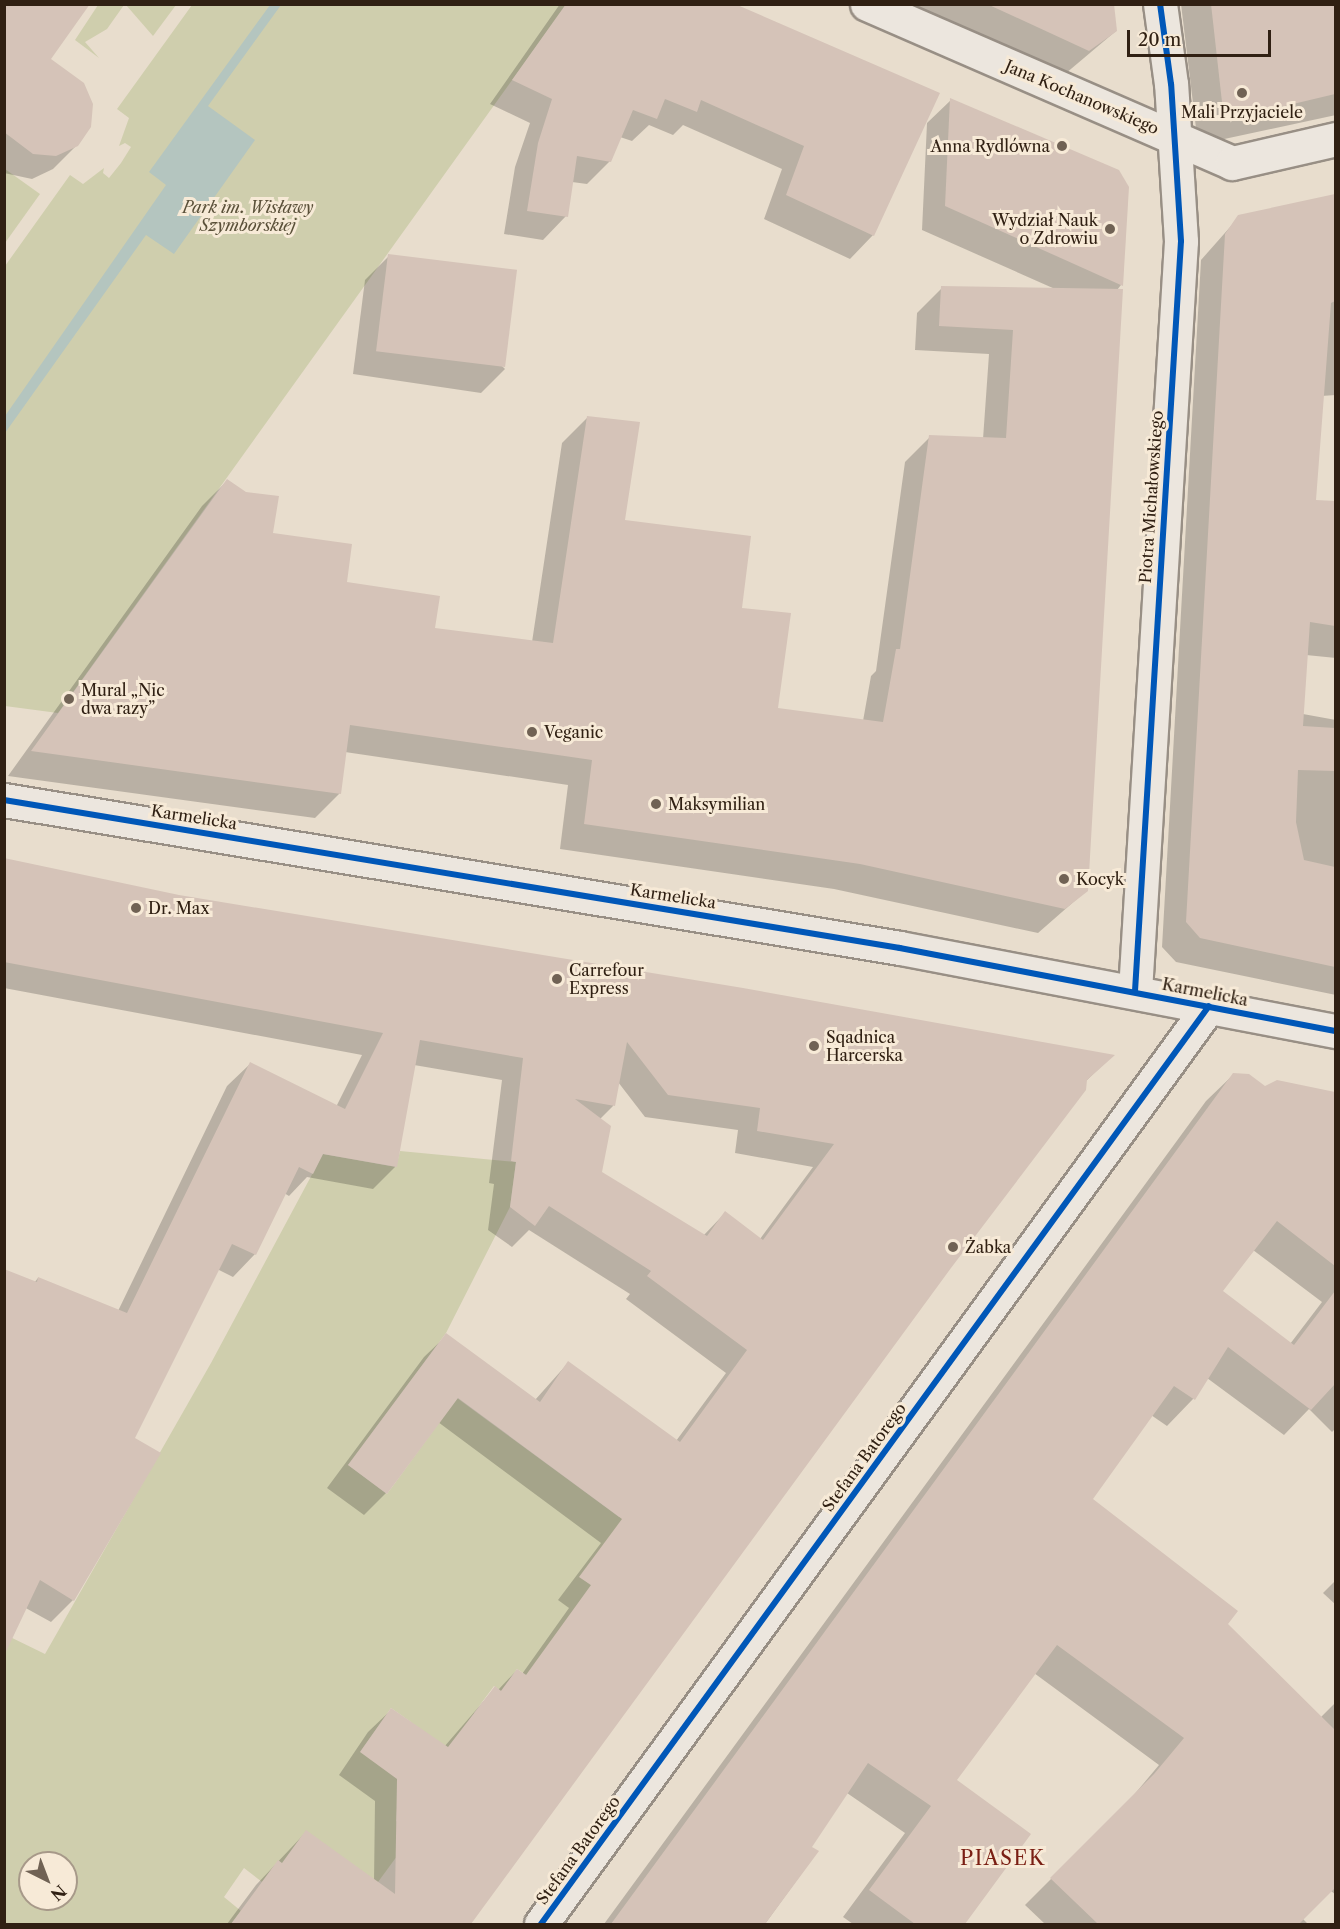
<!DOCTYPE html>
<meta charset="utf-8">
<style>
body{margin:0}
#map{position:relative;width:1340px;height:1929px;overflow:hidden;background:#e8ddcd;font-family:"Libre Caslon Text",serif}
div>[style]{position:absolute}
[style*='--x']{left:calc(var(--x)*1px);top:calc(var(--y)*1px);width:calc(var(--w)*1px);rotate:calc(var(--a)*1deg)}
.green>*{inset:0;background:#cfcead}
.water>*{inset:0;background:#b4c5bf}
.shadow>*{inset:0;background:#0003}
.building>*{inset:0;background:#d5c3b8;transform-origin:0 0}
.roads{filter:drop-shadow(2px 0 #988f85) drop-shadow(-2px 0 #988f85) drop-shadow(0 2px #988f85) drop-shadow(0 -2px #988f85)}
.minor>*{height:33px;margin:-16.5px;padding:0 16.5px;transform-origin:16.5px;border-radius:16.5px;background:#ece6de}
.cycleway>*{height:6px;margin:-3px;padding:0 3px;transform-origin:3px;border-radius:3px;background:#0057b8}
.dots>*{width:16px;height:16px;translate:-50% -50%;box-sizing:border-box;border:3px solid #f7ead7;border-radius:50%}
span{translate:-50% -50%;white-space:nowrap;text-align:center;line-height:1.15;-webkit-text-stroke:6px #f7ead7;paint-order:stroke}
.street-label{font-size:16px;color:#302013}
.poi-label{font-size:16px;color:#302013}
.right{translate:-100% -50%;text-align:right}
.left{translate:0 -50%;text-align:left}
.park-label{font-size:16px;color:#5a5039;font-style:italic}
.quarter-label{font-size:20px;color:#7a1f14;letter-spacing:1.5px}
.frame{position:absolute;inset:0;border:6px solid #302013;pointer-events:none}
.north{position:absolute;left:18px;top:1851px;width:60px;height:60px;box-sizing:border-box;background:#f7ead7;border:2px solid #a79989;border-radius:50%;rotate:138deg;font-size:16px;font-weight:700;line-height:24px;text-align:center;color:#302013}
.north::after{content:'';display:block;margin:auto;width:21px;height:27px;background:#706254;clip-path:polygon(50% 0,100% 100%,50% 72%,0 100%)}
.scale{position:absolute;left:1127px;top:30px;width:144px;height:27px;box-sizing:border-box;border:3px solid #302013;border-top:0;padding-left:8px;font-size:18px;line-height:21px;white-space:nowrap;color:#302013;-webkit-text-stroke:4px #f7ead7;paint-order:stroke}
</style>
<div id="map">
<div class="green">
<div style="clip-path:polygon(98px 5px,124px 5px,107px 29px,85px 42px,99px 58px,75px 40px)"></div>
<div style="clip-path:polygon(126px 5px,176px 5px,153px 36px)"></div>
<div style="clip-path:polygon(192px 5px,566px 5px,58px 713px,5px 706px,5px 266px,70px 175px,83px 184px,104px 168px,103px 173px,109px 178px,121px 163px,131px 147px,125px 143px,119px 146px,129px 118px,117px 109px)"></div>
<div style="clip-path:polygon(5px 169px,40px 194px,5px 243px)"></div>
<div style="clip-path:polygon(evenodd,400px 1151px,516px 1162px,510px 1207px,446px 1333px,348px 1465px,387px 1494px,457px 1398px,619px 1517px,638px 1518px,580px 1577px,592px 1586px,528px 1676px,517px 1669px,501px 1691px,494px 1686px,474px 1713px,489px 1725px,397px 1809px,396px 1821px,414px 1833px,378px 1882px,282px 1863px,262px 1882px,244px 1868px,224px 1897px,241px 1911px,231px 1924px,5px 1924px,4px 1634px,45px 1654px,211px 1363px,323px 1154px,396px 1167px,400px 1151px,391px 1708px,411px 1722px,360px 1752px,391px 1708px,400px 1151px,30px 1863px,66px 1863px,66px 1899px,30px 1899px,30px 1863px)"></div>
</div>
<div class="water">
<div style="clip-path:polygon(270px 5px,281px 5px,208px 106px,255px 140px,174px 254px,146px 235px,5px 433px,5px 416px,166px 185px,149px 172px)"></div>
</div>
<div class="shadow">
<div style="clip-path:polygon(4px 4px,49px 60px,77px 145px,53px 169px,32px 179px,4px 173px)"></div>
<div style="clip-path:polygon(560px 4px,735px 4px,873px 235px,850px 259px,764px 219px,782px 169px,683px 125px,673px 135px,649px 125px,632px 141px,620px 137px,610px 161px,587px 184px,572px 182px,566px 216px,543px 240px,504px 234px,515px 167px,530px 123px,490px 104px)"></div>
<div style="clip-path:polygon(906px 4px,1113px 4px,1116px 31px,1065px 74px)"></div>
<div style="clip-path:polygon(1181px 4px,1336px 4px,1336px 115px,1215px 141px,1196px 128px)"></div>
<div style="clip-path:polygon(951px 100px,1128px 187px,1121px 285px,1117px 290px,1086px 891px,1038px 933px,834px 889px,560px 849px,568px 785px,345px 752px,340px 793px,315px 818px,8px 776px,202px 506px,227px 481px,272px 534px,345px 583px,434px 629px,532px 642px,562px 443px,588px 417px,624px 521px,740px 609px,776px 709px,863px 721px,871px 676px,876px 671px,905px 462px,930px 437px,983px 439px,989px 354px,915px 350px,917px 313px,942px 288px,1055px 289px,922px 230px,927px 123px)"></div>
<div style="clip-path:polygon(1336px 195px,1336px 395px,1321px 396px,1314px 502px,1336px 502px,1336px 658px,1306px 655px,1303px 714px,1336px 720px,1336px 995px,1176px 962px,1162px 947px,1201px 260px,1239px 217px)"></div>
<div style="clip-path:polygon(389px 256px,505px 369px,481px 393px,353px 374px,365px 280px)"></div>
<div style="clip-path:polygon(evenodd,4px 860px,179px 896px,1112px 1056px,1085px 1082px,469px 1924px,227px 1924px,256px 1885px,306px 1832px,374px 1881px,375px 1801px,339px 1775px,368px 1732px,391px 1710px,444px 1747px,495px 1688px,498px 1690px,517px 1670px,522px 1674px,569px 1608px,558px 1600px,601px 1543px,438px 1422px,386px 1493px,364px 1515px,327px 1488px,424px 1357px,447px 1335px,535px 1400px,568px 1363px,676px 1441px,726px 1373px,626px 1299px,630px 1294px,529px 1230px,512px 1247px,488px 1230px,494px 1184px,489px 1183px,502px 1080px,414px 1065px,396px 1166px,373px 1189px,307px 1177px,289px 1196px,284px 1193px,255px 1254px,233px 1277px,217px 1269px,133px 1438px,73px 1600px,51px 1622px,4px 1596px,34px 1283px,38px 1278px,118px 1311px,227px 1086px,250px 1064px,336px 1107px,362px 1055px,4px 988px,4px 860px,618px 1082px,645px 1117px,738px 1130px,735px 1153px,813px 1167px,760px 1239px,725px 1213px,703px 1236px,601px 1173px,600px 1119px,613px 1106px,618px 1082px)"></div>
<div style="clip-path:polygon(evenodd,1233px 1075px,1264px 1087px,1277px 1082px,1336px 1093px,1336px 1428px,1332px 1432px,1309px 1409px,1284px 1435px,1207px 1378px,1193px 1399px,1167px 1426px,1151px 1415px,1091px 1499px,1321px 1717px,1336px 1702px,1336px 1895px,1331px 1891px,1303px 1919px,1308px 1924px,1045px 1924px,1025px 1905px,1128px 1802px,1159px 1765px,1034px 1673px,955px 1781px,1029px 1834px,963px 1924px,853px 1924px,843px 1917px,905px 1833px,847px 1793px,810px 1848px,817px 1852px,765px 1924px,604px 1924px,1206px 1101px,1233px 1075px,1253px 1250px,1322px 1302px,1290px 1344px,1221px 1292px,1253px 1250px)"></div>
<div style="clip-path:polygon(1336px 1580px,1336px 1605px,1323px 1593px)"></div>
</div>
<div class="building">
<div style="clip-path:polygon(4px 4px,90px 4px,51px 59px,84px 83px,93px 104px,91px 127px,78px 146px,56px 156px,33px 154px,4px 132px)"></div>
<div style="clip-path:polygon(566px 4px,735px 4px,940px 93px,874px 236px,786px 195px,804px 146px,701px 100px,697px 112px,665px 99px,657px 119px,633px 110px,611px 162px,577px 156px,568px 217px,527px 211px,538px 143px,552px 99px,512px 80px)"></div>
<div style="clip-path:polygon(987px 4px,1114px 4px,1117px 31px,1089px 51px)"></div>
<div style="clip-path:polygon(1211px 4px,1335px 4px,1335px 94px,1242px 116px,1222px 102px)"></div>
<div style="clip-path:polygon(950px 98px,1119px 170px,1129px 187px,1123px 286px,945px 206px)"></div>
<div style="clip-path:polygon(1335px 194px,1335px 301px,1331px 303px,1316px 500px,1335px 501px,1335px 626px,1310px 622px,1303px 726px,1335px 728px,1335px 771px,1298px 770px,1296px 822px,1304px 860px,1335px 867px,1335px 967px,1200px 938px,1186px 922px,1225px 234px,1238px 215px)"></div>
<div style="left:388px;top:254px;width:130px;height:98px;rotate:7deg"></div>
<div style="clip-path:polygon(941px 286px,1123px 289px,1088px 891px,1065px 909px,860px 864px,584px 824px,592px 760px,350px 725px,341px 794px,31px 751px,227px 479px,246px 492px,279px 496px,273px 533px,352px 544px,347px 582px,440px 596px,435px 628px,553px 643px,587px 416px,640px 422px,625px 520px,751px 536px,742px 608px,791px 613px,778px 708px,883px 722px,896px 649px,900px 649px,929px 435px,1006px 438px,1013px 330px,939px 326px)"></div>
<div style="clip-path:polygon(evenodd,4px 858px,179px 895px,743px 988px,1115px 1055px,1087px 1080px,1086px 1090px,951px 1268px,471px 1924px,231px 1924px,278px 1860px,282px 1863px,306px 1830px,395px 1894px,397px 1779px,360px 1752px,391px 1708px,448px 1747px,495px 1686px,501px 1691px,517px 1669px,526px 1675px,591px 1585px,579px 1577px,622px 1519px,458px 1398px,387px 1494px,348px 1465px,446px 1333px,540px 1402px,568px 1361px,680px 1442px,747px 1350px,647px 1276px,651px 1271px,549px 1206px,535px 1226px,510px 1207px,516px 1162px,511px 1161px,523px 1058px,420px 1040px,397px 1167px,323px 1154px,313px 1174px,299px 1167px,256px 1255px,232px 1244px,135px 1438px,161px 1453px,74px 1601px,40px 1580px,4px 1656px,4px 1269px,37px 1282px,38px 1277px,127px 1313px,250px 1062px,345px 1109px,383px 1033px,4px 962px,4px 858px,627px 1042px,668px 1095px,760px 1108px,757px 1131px,834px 1144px,763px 1240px,725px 1211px,707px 1236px,602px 1172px,611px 1126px,575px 1099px,615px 1106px,627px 1042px)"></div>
<div style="clip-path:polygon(1233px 1073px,1249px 1074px,1265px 1086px,1277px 1080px,1335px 1092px,1335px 1266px,1277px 1221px,1223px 1291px,1294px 1345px,1335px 1291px,1335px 1384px,1311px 1410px,1228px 1347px,1195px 1400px,1174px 1386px,1093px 1499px,1238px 1611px,1228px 1624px,1335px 1730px,1335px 1888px,1299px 1924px,1098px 1924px,1050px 1878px,1154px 1774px,1184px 1738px,1057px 1645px,957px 1780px,1031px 1834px,965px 1924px,915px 1924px,869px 1890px,931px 1806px,868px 1763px,812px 1847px,819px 1851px,765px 1924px,611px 1924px)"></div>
</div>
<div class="roads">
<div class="minor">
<div style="--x:867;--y:4;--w:398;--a:23.5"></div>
<div style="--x:1232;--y:163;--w:107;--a:-13"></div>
<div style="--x:4;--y:800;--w:908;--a:9.38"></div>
<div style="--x:900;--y:948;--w:444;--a:10.8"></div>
<div style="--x:1135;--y:991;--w:751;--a:-86.49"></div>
<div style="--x:1181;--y:241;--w:157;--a:-93.6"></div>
<div style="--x:1171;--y:84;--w:81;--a:-97.8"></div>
<div style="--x:541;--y:1924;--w:1135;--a:-53.96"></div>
</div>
</div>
<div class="cycleway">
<div style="--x:4;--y:800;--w:908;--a:9.38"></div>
<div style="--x:900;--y:948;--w:444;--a:10.8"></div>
<div style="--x:1135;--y:991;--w:751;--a:-86.49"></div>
<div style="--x:1181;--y:241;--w:157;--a:-93.6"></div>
<div style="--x:1171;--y:84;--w:81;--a:-97.8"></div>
<div style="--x:541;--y:1924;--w:1135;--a:-53.96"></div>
</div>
<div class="dots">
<div style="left:1242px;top:93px;background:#706254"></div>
<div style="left:1062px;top:146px;background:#706254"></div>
<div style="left:1110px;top:229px;background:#706254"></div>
<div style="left:69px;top:699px;background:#706254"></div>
<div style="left:532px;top:732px;background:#706254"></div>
<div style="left:656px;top:804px;background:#706254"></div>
<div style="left:1064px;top:879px;background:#706254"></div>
<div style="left:136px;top:908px;background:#706254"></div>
<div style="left:557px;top:979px;background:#706254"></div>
<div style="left:814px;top:1046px;background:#706254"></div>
<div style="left:953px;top:1247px;background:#706254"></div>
</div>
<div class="street-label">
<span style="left:1082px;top:97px;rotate:23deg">Jana Kochanowskiego</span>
<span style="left:1151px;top:497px;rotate:-86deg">Piotra Michałowskiego</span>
<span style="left:194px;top:817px;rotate:9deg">Karmelicka</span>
<span style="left:673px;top:896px;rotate:9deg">Karmelicka</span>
<span style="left:1205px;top:992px;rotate:11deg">Karmelicka</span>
<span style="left:864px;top:1457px;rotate:-54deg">Stefana Batorego</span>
<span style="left:578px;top:1850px;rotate:-54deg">Stefana Batorego</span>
</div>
<div class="poi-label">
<span style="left:1242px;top:112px">Mali Przyjaciele</span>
<span class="right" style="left:1050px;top:146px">Anna Rydlówna</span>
<span class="right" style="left:1098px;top:229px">Wydział Nauk<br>o Zdrowiu</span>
<span class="left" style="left:81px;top:699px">Mural „Nic<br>dwa razy”</span>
<span class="left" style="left:544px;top:732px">Veganic</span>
<span class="left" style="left:668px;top:804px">Maksymilian</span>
<span class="left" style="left:1076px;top:879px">Kocyk</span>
<span class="left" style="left:148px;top:908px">Dr. Max</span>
<span class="left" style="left:569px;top:979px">Carrefour<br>Express</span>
<span class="left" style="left:826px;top:1046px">Sqadnica<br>Harcerska</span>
<span class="left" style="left:965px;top:1247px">Żabka</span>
</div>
<div class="park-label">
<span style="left:248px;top:216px">Park im. Wisławy<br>Szymborskiej</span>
</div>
<div class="quarter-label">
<span style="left:1003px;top:1858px">PIASEK</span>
</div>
<div class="frame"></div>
<div class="north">N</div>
<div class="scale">20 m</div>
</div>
